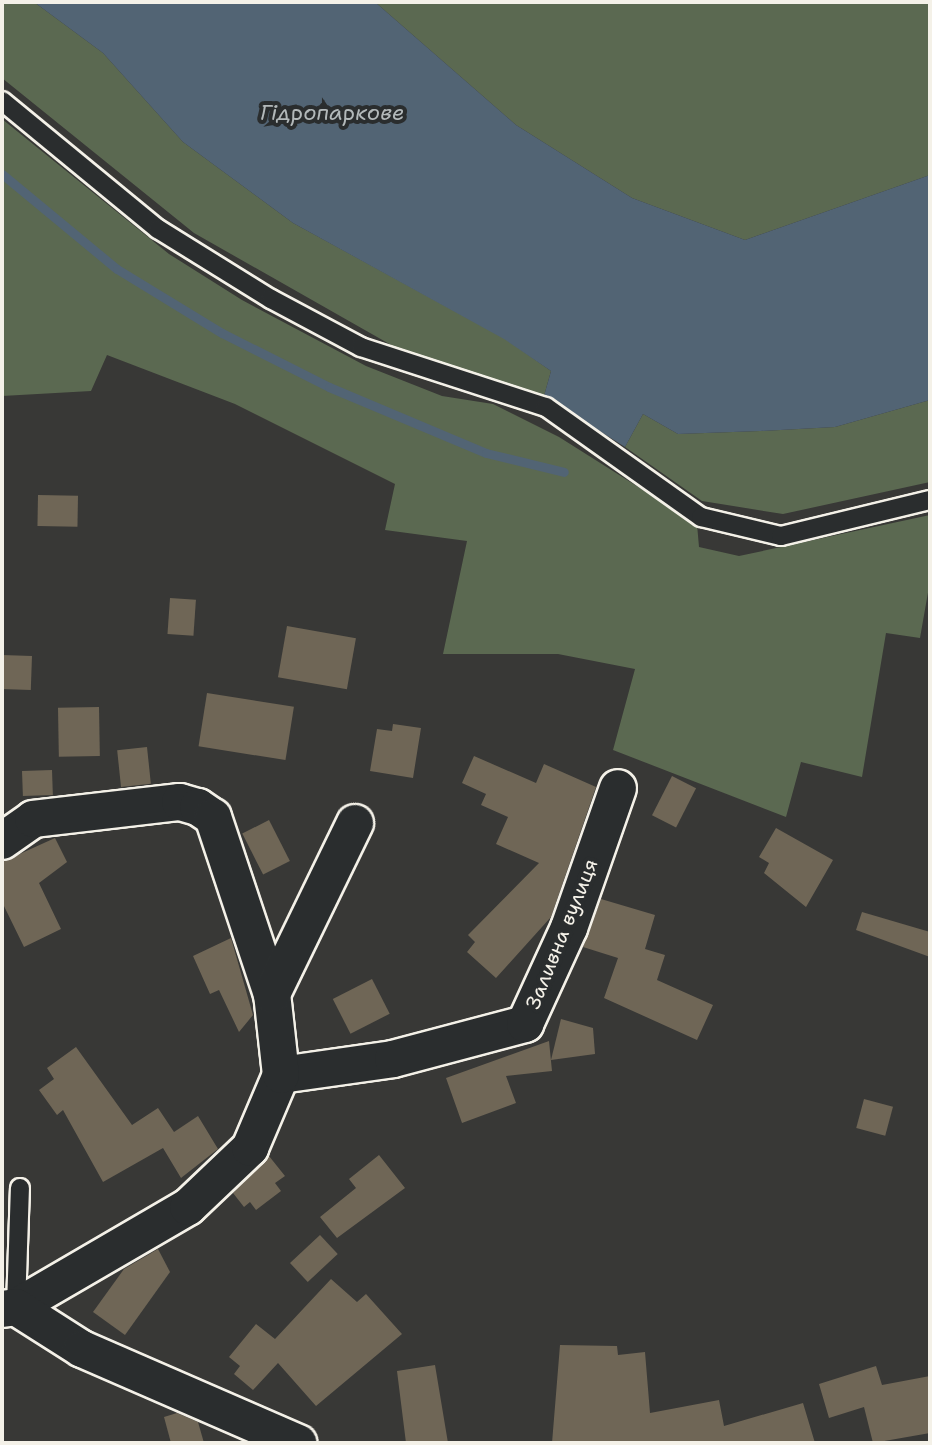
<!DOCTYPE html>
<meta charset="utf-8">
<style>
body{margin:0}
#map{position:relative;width:932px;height:1445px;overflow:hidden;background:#383836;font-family:"Shantell Sans",sans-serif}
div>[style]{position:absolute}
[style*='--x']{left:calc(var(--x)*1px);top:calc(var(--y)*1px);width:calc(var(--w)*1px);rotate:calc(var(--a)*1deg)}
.green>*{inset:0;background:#5b6951}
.water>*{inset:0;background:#526474}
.stream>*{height:9px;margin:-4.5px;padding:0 4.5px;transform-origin:4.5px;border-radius:4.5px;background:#526474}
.building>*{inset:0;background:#6f6656;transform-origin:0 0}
.roads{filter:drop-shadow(2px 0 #f4f1e8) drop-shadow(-2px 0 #f4f1e8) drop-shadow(0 2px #f4f1e8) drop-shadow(0 -2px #f4f1e8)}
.service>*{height:18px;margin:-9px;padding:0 9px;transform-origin:9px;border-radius:9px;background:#2a2d2e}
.minor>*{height:36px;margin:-18px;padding:0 18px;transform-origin:18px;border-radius:18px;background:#2a2d2e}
span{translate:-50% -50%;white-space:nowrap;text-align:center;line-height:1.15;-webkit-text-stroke:8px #2a2d2e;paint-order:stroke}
.street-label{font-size:20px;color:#f4f1e8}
.water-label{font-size:22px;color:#b3b9ba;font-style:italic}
.frame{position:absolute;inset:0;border:4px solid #f4f1e8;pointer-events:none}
</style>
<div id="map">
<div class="green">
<div style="clip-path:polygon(2px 2px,34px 2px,103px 53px,183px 142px,293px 223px,504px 338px,551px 371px,544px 396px,407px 354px,194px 233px,2px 78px)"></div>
<div style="clip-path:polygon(375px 2px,930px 2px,930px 175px,745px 240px,632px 198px,516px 125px)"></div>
<div style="clip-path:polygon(2px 119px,169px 254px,242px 300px,366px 366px,442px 396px,493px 404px,559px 437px,697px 524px,699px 547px,739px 556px,930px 515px,930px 581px,920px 638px,886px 633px,862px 777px,801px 762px,786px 817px,613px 750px,635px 669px,558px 654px,443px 654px,467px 541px,385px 530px,395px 484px,235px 404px,107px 355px,91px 391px,2px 396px)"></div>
<div style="clip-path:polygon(930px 400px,930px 482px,783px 514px,702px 501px,625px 447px,643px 414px,678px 434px,760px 431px,835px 427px)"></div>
</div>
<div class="water">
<div style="clip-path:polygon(34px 2px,375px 2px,516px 125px,632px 198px,745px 240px,930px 175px,930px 400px,835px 427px,760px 431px,678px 434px,643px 414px,625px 447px,544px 396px,551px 371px,504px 339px,293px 223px,183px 142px,103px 53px)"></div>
</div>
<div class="stream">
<div style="--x:2;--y:174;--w:149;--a:39.6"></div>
<div style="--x:117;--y:269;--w:123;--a:31.4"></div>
<div style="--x:222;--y:333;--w:120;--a:26.8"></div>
<div style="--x:329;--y:387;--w:170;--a:22.8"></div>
<div style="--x:486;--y:453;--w:80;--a:13.7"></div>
</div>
<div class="building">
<div style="left:38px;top:495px;width:40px;height:31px;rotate:1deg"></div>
<div style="left:170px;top:598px;width:26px;height:36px;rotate:4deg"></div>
<div style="left:287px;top:626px;width:70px;height:52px;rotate:10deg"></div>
<div style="left:2px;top:655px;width:30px;height:34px;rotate:2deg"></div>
<div style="left:207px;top:693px;width:88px;height:54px;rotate:9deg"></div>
<div style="left:99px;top:707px;width:49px;height:41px;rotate:89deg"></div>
<div style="clip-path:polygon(393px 724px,421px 728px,413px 778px,370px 771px,377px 729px,392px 731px)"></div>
<div style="left:147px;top:747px;width:37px;height:30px;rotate:84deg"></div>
<div style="clip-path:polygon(474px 756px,536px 783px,544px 764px,596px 787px,551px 917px,496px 978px,467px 952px,475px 942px,468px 935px,539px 863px,496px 844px,508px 817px,481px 805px,486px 794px,462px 783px)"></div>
<div style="left:52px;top:770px;width:25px;height:30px;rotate:88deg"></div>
<div style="left:672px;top:776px;width:27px;height:44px;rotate:27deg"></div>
<div style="left:269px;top:820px;width:46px;height:30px;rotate:63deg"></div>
<div style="clip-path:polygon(776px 828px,833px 860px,806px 907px,764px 873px,769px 863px,759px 857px)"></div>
<div style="clip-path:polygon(55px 838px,67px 862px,39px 883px,61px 929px,24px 947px,2px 902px,2px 862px)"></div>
<div style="clip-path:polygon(601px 899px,655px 915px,645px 949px,665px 955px,657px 980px,713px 1005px,697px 1040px,604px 998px,618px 958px,583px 947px)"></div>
<div style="clip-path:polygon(862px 912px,930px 932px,930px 957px,856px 930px)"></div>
<div style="clip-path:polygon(231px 938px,253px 1015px,239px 1032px,219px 990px,210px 994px,193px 956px)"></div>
<div style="left:372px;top:979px;width:39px;height:44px;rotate:63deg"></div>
<div style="clip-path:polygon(561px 1019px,593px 1028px,595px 1054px,551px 1060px)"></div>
<div style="clip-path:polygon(549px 1041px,552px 1071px,506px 1076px,516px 1103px,462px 1123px,446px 1078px)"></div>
<div style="clip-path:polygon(76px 1047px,132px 1125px,158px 1108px,174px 1132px,198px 1116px,218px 1149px,181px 1178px,163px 1148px,103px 1182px,63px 1110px,57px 1115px,39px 1090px,54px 1079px,47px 1068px)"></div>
<div style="left:864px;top:1099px;width:30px;height:30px;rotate:15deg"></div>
<div style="clip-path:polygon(379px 1155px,405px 1188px,337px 1238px,320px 1217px,356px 1188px,349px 1179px)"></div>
<div style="clip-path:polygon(269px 1156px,285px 1176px,275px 1183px,281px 1191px,256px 1210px,250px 1202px,244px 1207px,233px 1193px)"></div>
<div style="left:320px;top:1235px;width:26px;height:41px;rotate:47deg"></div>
<div style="clip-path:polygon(158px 1249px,170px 1272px,125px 1335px,93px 1312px,124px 1269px)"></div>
<div style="clip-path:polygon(331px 1279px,357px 1302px,366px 1294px,402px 1334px,316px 1406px,278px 1363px,253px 1390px,234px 1374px,240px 1366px,229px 1357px,256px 1324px,275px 1339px)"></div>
<div style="clip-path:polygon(560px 1345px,617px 1346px,618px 1355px,645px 1352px,650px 1413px,719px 1400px,724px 1426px,803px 1403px,815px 1443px,552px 1443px)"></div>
<div style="clip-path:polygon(435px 1365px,448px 1443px,406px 1443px,397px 1371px)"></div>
<div style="clip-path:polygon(876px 1366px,882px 1385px,930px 1376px,930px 1433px,873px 1443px,864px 1407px,829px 1418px,819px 1384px)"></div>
<div style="clip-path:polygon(177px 1413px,198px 1422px,204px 1443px,171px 1443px,164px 1417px)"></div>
</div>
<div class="roads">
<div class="service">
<div style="--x:2;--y:101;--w:202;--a:39.4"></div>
<div style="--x:158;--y:229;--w:133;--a:31.8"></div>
<div style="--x:271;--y:299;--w:102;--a:28.1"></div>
<div style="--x:361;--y:347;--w:194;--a:18"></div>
<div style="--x:546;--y:407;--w:190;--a:35.4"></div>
<div style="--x:701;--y:517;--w:82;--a:13.4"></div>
<div style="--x:781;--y:536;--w:153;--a:-13.6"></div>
<div style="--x:16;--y:1307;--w:119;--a:-88.1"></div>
</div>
<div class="minor">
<div style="--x:2;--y:841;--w:38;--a:-35"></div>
<div style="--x:33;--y:819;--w:148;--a:-6.6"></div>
<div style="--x:180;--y:802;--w:19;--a:16"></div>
<div style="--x:198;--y:807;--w:18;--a:34"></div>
<div style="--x:213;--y:817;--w:187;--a:71.6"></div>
<div style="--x:281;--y:1075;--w:113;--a:-8.1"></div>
<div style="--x:393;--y:1059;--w:137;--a:-14.9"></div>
<div style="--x:525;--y:1024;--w:106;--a:-65.4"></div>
<div style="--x:569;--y:928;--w:148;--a:-70.7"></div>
<div style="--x:16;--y:1307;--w:199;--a:-30.2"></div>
<div style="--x:188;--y:1207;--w:86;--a:-43.6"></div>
<div style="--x:250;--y:1148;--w:79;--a:-67"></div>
<div style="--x:281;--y:1075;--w:81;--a:-96.3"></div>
<div style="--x:272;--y:994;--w:190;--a:-64.1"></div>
<div style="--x:2;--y:1309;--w:14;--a:-8"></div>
<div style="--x:16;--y:1307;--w:78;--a:32.5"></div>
<div style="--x:82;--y:1349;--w:236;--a:23.5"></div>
</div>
</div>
<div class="street-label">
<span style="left:562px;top:934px;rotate:-68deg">Заливна вулиця</span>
</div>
<div class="water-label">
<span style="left:332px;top:113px">Гідропаркове</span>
</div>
<div class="frame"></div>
</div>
